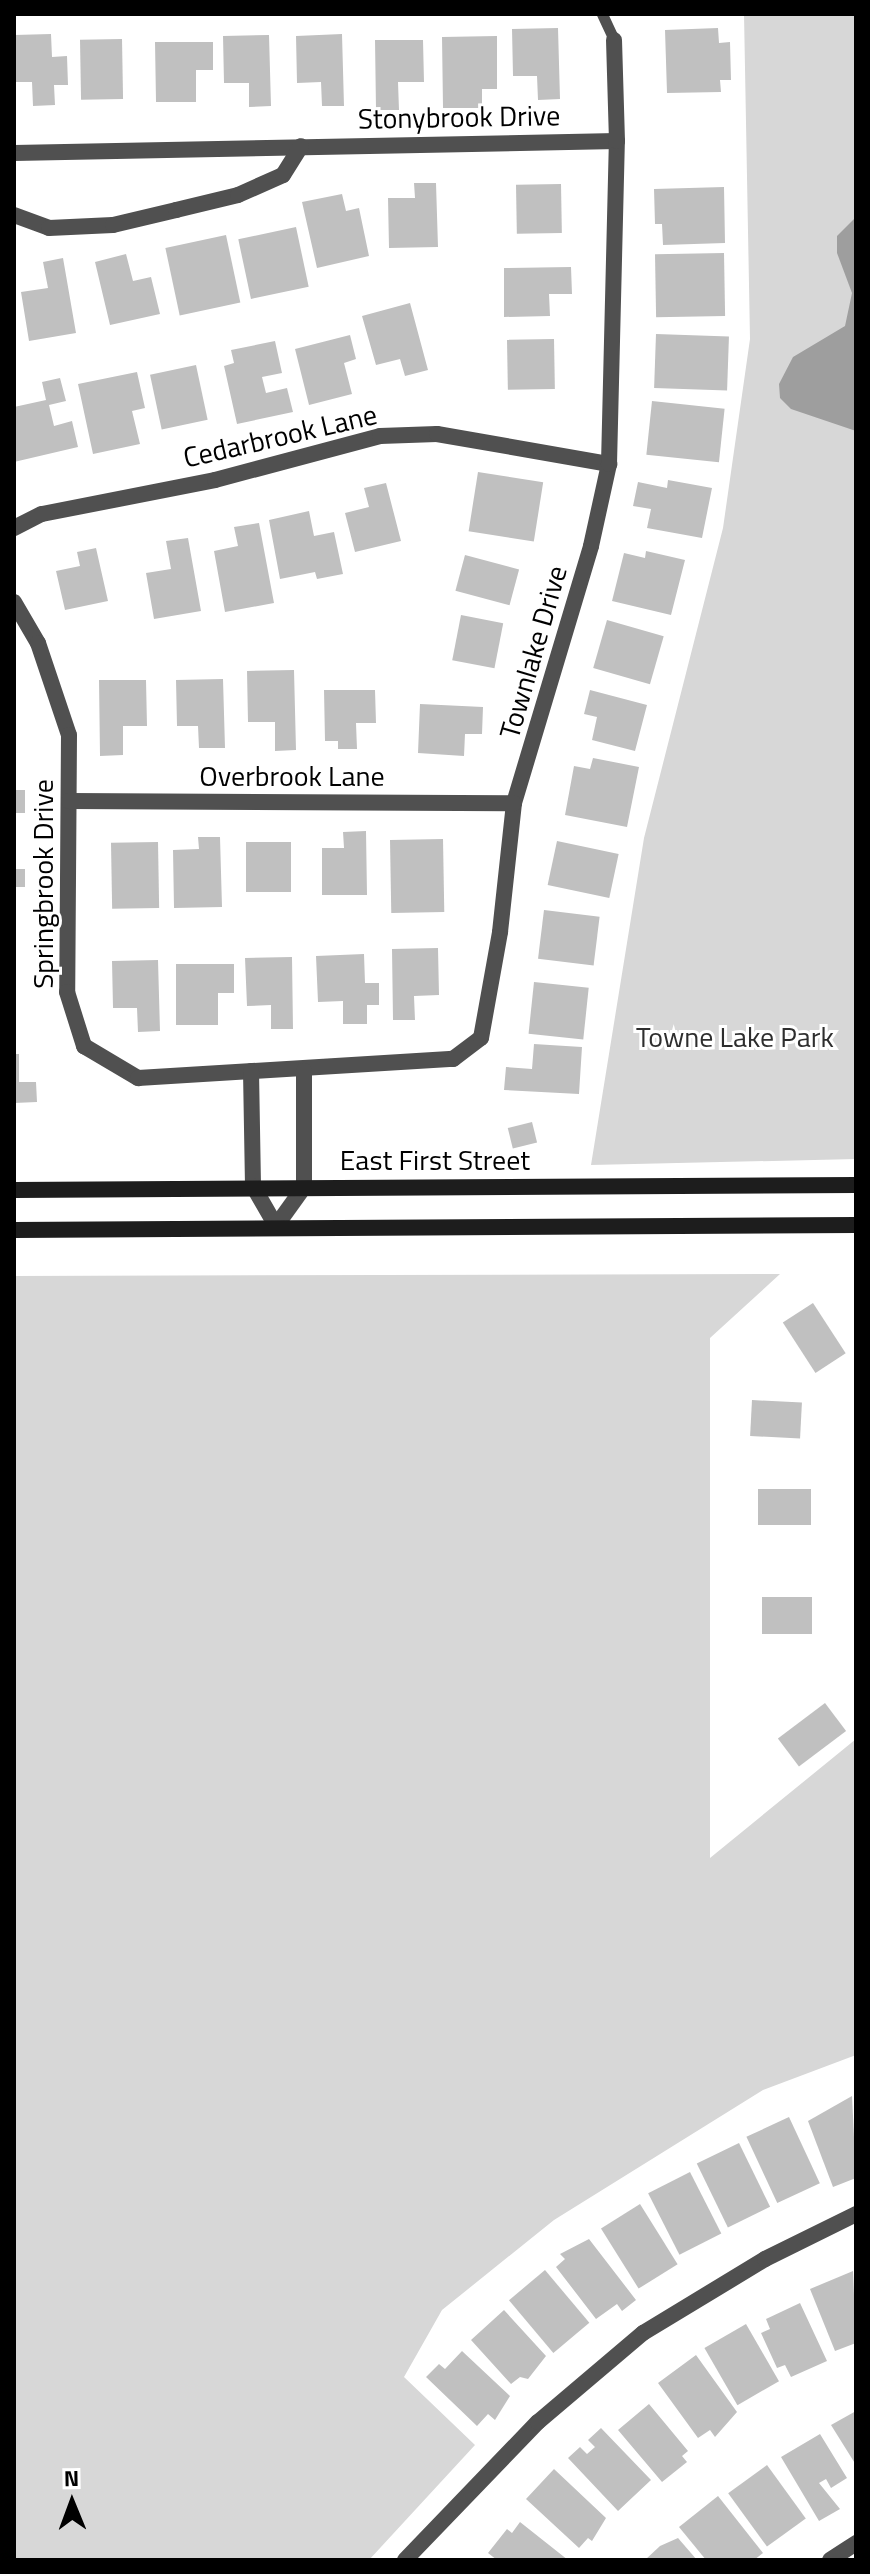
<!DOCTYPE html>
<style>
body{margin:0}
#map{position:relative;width:870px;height:2574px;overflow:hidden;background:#fff;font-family:"Titillium Web",sans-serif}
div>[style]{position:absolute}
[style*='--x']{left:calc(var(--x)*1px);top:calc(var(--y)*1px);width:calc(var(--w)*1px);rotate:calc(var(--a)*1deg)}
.green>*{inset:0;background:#d7d7d7}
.water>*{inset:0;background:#9e9e9e}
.building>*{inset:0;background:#c0c0c0;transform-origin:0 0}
.service>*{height:11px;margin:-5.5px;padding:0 5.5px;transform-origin:5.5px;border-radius:5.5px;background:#505050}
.minor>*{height:16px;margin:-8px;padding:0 8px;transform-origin:8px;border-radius:8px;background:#505050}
.tertiary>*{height:16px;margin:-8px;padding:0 8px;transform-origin:8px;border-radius:8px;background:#505050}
.secondary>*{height:16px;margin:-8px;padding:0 8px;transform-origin:8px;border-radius:8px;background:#1d1d1d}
span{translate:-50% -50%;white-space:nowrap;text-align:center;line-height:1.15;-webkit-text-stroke:6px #fff;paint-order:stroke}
.street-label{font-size:28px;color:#000}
.park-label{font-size:28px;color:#2e2e2e}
.frame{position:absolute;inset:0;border:16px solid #000;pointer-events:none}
.north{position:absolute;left:32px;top:2462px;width:80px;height:80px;-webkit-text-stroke:6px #fff;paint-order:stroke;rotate:359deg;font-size:22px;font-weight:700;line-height:32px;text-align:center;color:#000}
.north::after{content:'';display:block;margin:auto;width:28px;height:36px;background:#000;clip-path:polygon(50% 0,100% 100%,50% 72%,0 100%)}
</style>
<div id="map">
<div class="green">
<div style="clip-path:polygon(744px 14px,856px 14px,856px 1159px,591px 1165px,644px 838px,723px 528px,750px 339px)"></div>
<div style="clip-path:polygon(780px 1274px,710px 1338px,710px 1858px,856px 1739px,856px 2055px,763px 2090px,554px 2220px,442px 2310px,404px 2377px,475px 2445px,369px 2560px,14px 2560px,14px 1276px)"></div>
</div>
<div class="water">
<div style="clip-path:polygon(856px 217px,856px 431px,791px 409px,780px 398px,779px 384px,793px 357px,845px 326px,852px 293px,837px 253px,837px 236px)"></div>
</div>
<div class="building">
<div style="clip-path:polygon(558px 28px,560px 99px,538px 100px,537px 76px,513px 76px,512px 29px)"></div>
<div style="clip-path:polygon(718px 28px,719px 43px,730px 42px,731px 80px,720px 80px,721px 92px,667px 93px,665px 30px)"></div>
<div style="clip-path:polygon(51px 34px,52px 57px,67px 56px,68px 85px,54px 85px,55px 105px,33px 106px,32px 82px,14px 82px,14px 35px)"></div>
<div style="clip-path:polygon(342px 34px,344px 106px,322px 106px,321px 82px,297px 83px,296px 36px)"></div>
<div style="clip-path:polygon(269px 35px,271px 106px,249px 107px,249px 83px,224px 83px,223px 36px)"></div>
<div style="clip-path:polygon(497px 36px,497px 89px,482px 89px,482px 108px,443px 108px,442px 37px)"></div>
<div style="left:122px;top:39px;width:60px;height:42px;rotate:89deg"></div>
<div style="clip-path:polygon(375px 40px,423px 40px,424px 82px,398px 82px,399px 110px,376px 110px)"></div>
<div style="clip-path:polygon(155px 42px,213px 42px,213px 70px,196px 70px,196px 102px,156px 102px)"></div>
<div style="clip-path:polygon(414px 183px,436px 183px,438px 247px,389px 248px,388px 198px,415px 198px)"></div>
<div style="left:561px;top:184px;width:49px;height:45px;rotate:89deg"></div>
<div style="clip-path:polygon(724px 187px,725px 243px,663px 245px,662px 224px,655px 224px,654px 189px)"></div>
<div style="clip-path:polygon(342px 194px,346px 211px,359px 208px,369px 256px,317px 268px,302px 202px)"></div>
<div style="left:296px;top:227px;width:61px;height:59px;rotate:78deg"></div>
<div style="left:226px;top:235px;width:69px;height:62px;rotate:78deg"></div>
<div style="left:724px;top:253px;width:63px;height:69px;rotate:89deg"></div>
<div style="clip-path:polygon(126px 254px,133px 281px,151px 277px,160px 314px,110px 325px,95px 262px)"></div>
<div style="clip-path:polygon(63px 258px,76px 333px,29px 341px,21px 292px,48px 288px,43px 262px)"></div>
<div style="clip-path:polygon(571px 267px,572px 294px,549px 294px,550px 316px,504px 317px,504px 268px)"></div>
<div style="clip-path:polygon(410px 303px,428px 370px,405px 376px,400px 359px,376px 365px,362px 316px)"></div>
<div style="left:656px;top:334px;width:73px;height:54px;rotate:2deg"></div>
<div style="clip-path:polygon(350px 335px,356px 359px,344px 363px,352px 394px,309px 405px,295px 349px)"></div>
<div style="left:554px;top:339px;width:50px;height:47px;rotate:89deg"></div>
<div style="clip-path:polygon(275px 341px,282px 373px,262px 377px,266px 393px,287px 388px,293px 412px,237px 424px,224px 366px,234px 363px,231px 350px)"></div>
<div style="left:196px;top:365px;width:56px;height:47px;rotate:78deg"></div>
<div style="clip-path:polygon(137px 372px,145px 408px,132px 411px,140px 444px,93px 454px,78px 384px)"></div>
<div style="clip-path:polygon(60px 378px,66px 401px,49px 405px,54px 426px,72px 421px,78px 447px,14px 462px,14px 407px,46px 400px,42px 382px)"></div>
<div style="left:652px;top:401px;width:73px;height:54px;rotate:6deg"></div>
<div style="left:478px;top:472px;width:66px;height:60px;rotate:9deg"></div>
<div style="clip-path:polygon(668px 480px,712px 488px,702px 538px,647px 528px,651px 509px,633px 506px,638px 482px,667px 488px)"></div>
<div style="clip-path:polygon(386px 483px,401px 541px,355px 552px,345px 513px,369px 507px,364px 488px)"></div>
<div style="clip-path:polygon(309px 511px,314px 536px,334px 532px,343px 574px,317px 579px,315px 572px,280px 579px,269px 520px)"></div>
<div style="clip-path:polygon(259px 523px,274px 603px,225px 612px,214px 551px,238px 546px,234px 527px)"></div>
<div style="clip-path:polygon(188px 538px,201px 611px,154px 619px,146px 573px,171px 569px,166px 541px)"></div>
<div style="clip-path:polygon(96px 548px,108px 601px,65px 610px,56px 571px,80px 566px,77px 552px)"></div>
<div style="clip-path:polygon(646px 551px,685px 560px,671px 615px,612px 601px,624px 553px,645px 558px)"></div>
<div style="left:465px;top:555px;width:56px;height:37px;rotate:15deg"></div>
<div style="left:461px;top:615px;width:43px;height:46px;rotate:11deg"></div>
<div style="left:607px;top:620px;width:59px;height:50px;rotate:16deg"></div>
<div style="clip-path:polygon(294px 670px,296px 750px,275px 751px,275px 722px,248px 722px,247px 671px)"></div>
<div style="clip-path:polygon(223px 679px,225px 748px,199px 748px,198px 726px,177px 726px,176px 680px)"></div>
<div style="clip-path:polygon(99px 680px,146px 680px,147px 726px,123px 726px,123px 755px,100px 756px)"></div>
<div style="clip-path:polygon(324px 690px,375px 690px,376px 723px,356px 723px,357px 749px,338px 749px,338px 741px,325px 741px)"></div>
<div style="clip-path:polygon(590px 690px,647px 705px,635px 751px,592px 740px,597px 717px,584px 714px)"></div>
<div style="clip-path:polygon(420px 704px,483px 707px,482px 734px,465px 734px,464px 756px,418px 753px)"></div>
<div style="clip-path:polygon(593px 758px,639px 767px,627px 827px,565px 815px,574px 766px,590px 769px)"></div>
<div style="left:14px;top:790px;width:11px;height:23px"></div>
<div style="clip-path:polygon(366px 831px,367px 895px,322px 895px,322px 848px,344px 848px,343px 832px)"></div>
<div style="clip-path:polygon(198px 837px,220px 837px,222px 907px,174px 908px,173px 850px,199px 849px)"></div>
<div style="left:443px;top:839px;width:73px;height:53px;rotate:89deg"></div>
<div style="left:557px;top:841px;width:63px;height:45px;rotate:12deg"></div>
<div style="left:158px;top:842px;width:66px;height:47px;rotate:89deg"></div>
<div style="left:246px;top:842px;width:45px;height:50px"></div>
<div style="left:25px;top:869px;width:18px;height:11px;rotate:90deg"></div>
<div style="left:544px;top:910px;width:56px;height:49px;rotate:7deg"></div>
<div style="clip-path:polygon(438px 948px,439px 995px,414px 996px,415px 1020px,393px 1020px,392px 949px)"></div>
<div style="clip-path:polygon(364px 954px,365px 983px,379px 983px,379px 1005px,367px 1005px,367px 1024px,343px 1024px,343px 1001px,318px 1002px,316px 956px)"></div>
<div style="clip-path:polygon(292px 957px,293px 1029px,271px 1029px,271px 1005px,247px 1006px,245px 958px)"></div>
<div style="clip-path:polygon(158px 960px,160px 1031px,138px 1032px,137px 1008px,113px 1008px,112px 961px)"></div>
<div style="clip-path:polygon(176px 964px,234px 964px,234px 993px,218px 993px,218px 1025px,176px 1025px)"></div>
<div style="left:534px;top:982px;width:55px;height:52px;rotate:6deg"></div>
<div style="clip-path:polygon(534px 1044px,582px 1047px,579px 1094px,504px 1090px,506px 1067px,532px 1069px)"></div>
<div style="clip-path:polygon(14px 1054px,19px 1054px,19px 1082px,36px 1082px,37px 1102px,14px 1103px)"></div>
<div style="left:532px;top:1122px;width:21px;height:25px;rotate:76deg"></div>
<div style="left:813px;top:1303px;width:60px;height:36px;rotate:57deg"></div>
<div style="left:752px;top:1400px;width:50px;height:36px;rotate:3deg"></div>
<div style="left:758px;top:1489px;width:53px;height:36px"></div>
<div style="left:762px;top:1597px;width:50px;height:37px"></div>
<div style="left:825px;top:1703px;width:35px;height:59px;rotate:53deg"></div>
<div style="clip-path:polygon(852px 2096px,856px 2178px,833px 2187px,808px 2121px)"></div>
<div style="left:789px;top:2117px;width:73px;height:47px;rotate:65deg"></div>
<div style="left:739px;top:2143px;width:71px;height:47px;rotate:64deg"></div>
<div style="left:690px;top:2172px;width:69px;height:47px;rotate:63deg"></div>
<div style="left:640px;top:2204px;width:71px;height:46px;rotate:58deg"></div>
<div style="clip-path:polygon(589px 2239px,636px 2300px,622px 2311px,617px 2304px,596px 2319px,556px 2267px,565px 2259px,560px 2254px)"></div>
<div style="left:545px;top:2270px;width:69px;height:47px;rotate:50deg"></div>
<div style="clip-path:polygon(853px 2271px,856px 2343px,835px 2351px,810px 2289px)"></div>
<div style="clip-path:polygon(800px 2303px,827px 2361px,791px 2377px,785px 2365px,777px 2368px,761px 2333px,770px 2329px,766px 2319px)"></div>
<div style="clip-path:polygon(504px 2310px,546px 2356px,528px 2379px,520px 2377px,511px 2384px,471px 2340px)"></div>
<div style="left:746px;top:2324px;width:66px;height:48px;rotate:60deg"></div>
<div style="clip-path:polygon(462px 2351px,510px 2396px,495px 2420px,488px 2414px,477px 2426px,426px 2377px,439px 2364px,445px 2369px)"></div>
<div style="clip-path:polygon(696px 2355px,737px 2412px,715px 2437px,710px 2430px,698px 2438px,658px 2383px)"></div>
<div style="clip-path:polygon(649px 2404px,688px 2451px,682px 2456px,687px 2462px,662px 2482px,618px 2430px)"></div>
<div style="clip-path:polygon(856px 2411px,856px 2465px,831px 2425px)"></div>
<div style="clip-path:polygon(601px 2428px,651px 2480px,618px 2511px,568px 2458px,580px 2447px,587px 2454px,595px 2447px,588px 2440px)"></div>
<div style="clip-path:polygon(820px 2434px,847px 2478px,831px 2488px,826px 2479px,819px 2483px,840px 2509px,819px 2521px,781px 2457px)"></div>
<div style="left:767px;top:2465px;width:66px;height:48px;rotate:54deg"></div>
<div style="clip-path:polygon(554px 2469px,606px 2518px,592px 2541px,588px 2538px,579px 2548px,526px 2499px)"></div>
<div style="clip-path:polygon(718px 2496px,763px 2553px,754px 2560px,706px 2560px,679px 2527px)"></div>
<div style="clip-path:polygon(520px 2522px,568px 2560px,497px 2560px,488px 2553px,507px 2529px,512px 2533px)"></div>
<div style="clip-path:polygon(678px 2538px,697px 2560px,645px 2560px,660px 2546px)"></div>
</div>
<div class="service">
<div style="--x:602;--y:14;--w:29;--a:65"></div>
</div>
<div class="minor">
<div style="--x:14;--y:153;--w:603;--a:-1.14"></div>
<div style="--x:14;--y:215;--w:37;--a:20"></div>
<div style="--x:49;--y:228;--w:64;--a:-2.7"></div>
<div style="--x:113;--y:225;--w:65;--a:-13.4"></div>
<div style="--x:176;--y:210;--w:64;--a:-13.6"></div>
<div style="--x:238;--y:195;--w:49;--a:-24"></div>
<div style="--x:283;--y:175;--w:34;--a:-58"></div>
<div style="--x:14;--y:528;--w:31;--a:-27"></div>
<div style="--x:42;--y:514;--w:176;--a:-11.1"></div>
<div style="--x:215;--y:480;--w:171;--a:-14.9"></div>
<div style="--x:380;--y:436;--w:57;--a:-2"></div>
<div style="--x:437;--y:434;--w:175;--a:9.9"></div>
<div style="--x:14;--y:602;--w:48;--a:59.7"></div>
<div style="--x:38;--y:643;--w:97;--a:71.4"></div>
<div style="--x:69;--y:735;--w:257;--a:90.4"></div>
<div style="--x:67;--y:992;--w:57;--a:72.5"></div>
<div style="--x:84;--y:1046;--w:63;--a:30.7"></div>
<div style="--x:138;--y:1078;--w:316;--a:-3.5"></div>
<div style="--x:453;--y:1059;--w:35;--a:-37"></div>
<div style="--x:481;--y:1038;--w:108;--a:-79.8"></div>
<div style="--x:500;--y:932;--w:130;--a:-83.8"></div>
<div style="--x:514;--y:803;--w:268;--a:-73.3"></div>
<div style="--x:591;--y:546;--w:84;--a:-77.6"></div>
<div style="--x:609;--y:464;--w:323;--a:-88.6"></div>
<div style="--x:617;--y:141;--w:101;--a:-91.7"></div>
<div style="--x:69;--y:801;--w:445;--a:0.3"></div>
<div style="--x:251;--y:1071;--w:115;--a:89"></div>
<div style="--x:253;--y:1186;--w:46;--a:60.1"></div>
<div style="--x:276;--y:1226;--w:48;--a:-54.3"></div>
<div style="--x:304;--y:1187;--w:116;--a:-90"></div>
<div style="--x:830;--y:2560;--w:31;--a:-33"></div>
</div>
<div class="tertiary">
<div style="--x:405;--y:2560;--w:192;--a:-46.1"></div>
<div style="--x:538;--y:2422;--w:138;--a:-40.3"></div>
<div style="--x:643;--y:2333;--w:143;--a:-31.2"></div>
<div style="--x:765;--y:2259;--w:102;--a:-26.3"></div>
</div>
<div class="secondary">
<div style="--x:14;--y:1190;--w:842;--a:-0.34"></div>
<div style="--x:14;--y:1230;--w:842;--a:-0.34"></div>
</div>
<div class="street-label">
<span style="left:459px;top:117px;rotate:-1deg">Stonybrook Drive</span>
<span style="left:280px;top:436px;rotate:-13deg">Cedarbrook Lane</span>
<span style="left:533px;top:652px;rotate:-74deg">Townlake Drive</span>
<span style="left:292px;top:776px">Overbrook Lane</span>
<span style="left:43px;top:884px;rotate:-90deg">Springbrook Drive</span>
<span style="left:435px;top:1160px">East First Street</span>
</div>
<div class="park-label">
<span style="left:735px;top:1037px">Towne Lake Park</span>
</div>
<div class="frame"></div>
<div class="north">N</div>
</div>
